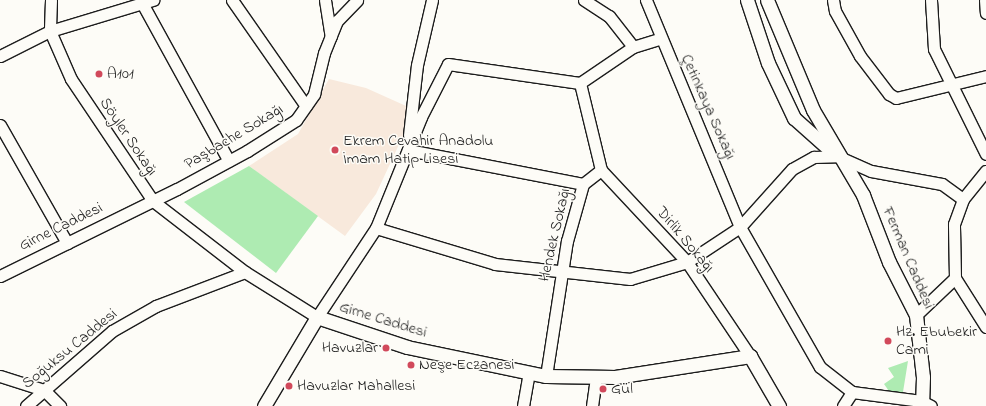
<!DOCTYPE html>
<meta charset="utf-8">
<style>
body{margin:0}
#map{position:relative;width:986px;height:406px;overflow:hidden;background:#fdfcf7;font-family:"Indie Flower",sans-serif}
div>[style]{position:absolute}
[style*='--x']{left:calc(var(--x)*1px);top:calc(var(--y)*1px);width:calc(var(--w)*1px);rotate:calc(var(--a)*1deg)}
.built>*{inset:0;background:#f8e9dc}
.green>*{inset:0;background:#aeebb2}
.roads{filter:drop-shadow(1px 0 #1c1c1c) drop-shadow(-1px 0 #1c1c1c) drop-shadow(0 1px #1c1c1c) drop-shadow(0 -1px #1c1c1c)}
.minor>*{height:11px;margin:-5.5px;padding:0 5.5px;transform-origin:5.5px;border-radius:5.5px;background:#fdfcf7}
.tertiary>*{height:13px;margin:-6.5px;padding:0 6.5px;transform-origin:6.5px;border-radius:6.5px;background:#fdfcf7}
.dots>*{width:11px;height:11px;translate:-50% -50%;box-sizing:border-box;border:2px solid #fdfcf7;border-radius:50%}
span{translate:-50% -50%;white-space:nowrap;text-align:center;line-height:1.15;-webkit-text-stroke:3px #fdfcf7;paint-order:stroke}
.poi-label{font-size:16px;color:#1c1c1c}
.left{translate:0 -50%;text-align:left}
.right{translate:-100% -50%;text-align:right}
.street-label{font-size:16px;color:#1c1c1c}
</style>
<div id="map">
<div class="built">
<div style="clip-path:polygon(329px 79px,366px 88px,415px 110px,376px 194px,345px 236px,249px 166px,298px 134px)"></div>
</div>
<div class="green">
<div style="clip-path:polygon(249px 166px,318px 216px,276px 273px,184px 202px)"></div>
<div style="clip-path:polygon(908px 361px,903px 392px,891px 394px,884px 384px,894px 377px,888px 368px)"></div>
</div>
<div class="roads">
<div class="minor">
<div style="--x:51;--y:0;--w:31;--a:92"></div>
<div style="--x:50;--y:31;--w:52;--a:66.4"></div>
<div style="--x:71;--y:79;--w:147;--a:56.1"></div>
<div style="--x:153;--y:201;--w:116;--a:37.7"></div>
<div style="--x:245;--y:272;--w:85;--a:32"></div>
<div style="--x:317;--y:317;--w:107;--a:-56.5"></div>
<div style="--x:376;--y:228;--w:120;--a:-67.9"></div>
<div style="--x:421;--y:117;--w:59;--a:-63"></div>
<div style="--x:448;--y:64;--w:133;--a:8.2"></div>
<div style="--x:232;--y:0;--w:129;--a:55.1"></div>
<div style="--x:325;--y:0;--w:37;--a:81"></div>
<div style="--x:584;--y:0;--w:30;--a:33"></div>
<div style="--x:609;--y:16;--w:39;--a:52"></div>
<div style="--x:646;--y:0;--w:246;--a:67.5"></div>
<div style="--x:740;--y:227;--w:161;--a:60.3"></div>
<div style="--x:820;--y:367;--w:41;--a:38"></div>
<div style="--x:833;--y:0;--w:11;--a:80"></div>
<div style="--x:835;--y:11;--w:51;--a:60.9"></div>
<div style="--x:860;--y:56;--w:48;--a:52.7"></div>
<div style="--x:889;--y:94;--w:8;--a:30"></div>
<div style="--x:896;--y:98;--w:93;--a:-13.7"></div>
<div style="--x:931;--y:0;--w:49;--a:86.5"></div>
<div style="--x:934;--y:49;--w:117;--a:63.7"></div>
<div style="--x:985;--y:0;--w:13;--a:86"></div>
<div style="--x:142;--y:3;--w:180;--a:61.2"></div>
<div style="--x:0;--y:56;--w:56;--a:-26.6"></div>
<div style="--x:50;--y:31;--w:108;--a:-16.8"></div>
<div style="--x:0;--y:125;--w:136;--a:60.4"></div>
<div style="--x:409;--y:135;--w:70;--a:-83.5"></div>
<div style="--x:417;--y:65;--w:67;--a:-77"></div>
<div style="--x:408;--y:150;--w:178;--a:11"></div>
<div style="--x:601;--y:170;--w:126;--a:46.9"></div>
<div style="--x:687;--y:262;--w:113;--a:56.2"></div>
<div style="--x:376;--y:228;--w:124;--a:16.8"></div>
<div style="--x:495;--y:264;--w:136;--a:6.3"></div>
<div style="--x:630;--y:279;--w:59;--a:-16.6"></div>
<div style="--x:687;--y:262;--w:64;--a:-33.4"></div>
<div style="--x:740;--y:227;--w:78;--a:-48.1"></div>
<div style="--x:792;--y:169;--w:25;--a:-29"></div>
<div style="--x:814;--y:157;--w:23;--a:-2"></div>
<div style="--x:837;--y:156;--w:37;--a:24"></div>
<div style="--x:871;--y:171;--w:72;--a:10.4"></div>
<div style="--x:942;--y:184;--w:26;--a:36"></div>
<div style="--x:0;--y:276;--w:197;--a:-26.2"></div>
<div style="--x:177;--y:189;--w:80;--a:-28.5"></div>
<div style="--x:247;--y:151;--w:58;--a:-32.3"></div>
<div style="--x:296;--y:120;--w:32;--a:-55"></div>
<div style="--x:314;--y:94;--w:42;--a:-76.3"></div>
<div style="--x:324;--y:53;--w:35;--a:-68"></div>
<div style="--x:337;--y:21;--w:29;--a:-46"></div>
<div style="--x:955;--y:278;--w:58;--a:57.7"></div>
<div style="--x:916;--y:315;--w:54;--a:-43.5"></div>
<div style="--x:955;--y:278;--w:54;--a:-91.1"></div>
<div style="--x:954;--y:224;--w:27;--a:-70"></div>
<div style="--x:963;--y:199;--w:36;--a:-51"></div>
<div style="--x:0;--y:376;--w:46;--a:17.7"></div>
<div style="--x:44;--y:390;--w:23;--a:45"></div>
<div style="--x:546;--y:376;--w:137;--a:-81.2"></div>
<div style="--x:567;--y:241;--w:59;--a:-74.3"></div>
<div style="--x:583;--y:184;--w:23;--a:-38"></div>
<div style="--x:601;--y:170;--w:89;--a:-103.6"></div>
<div style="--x:580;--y:83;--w:64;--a:-34.2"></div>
<div style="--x:633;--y:47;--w:27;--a:-17"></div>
<div style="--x:26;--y:406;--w:114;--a:-41.1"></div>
<div style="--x:112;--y:331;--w:51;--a:-29.6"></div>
<div style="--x:156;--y:306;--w:95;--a:-20.9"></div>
<div style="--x:523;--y:406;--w:34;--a:-80"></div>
<div style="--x:592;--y:406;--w:28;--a:-82"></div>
<div style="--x:843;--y:406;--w:17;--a:-57"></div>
<div style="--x:852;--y:392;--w:70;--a:7.4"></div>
<div style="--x:921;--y:401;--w:11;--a:27"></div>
</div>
<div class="tertiary">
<div style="--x:747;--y:0;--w:66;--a:71.6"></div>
<div style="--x:768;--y:63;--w:61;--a:64.7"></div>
<div style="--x:794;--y:118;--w:50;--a:41.7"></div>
<div style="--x:767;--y:0;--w:119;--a:67.3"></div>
<div style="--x:813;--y:110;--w:99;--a:59.5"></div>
<div style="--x:863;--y:195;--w:72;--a:68.8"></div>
<div style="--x:889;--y:262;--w:59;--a:63"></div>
<div style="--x:916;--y:315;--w:62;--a:83.6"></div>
<div style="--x:923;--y:377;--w:29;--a:92"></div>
<div style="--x:264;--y:406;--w:104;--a:-59.2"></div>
<div style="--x:317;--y:317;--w:95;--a:18.4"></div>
<div style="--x:407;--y:347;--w:142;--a:11.8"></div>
<div style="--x:546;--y:376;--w:69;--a:0.8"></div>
<div style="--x:615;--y:377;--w:137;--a:-8.8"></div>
<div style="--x:750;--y:356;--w:58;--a:59.9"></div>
</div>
</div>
<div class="dots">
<div style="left:99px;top:74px;background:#d1495b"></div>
<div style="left:335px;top:150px;background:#d1495b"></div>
<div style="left:888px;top:341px;background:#d1495b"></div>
<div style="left:386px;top:348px;background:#d1495b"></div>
<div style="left:411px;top:365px;background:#d1495b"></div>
<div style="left:289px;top:386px;background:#d1495b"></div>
<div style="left:603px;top:389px;background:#d1495b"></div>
</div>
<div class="poi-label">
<span class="left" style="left:107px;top:74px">A101</span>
<span class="left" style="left:343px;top:150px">Ekrem Cevahir Anadolu<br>İmam Hatip Lisesi</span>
<span class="left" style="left:896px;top:341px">Hz. Ebubekir<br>Cami</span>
<span class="right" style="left:378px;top:348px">Havuzlar</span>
<span class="left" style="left:419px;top:365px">Neşe Eczanesi</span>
<span class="left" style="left:297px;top:386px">Havuzlar Mahallesi</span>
<span class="left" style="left:611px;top:389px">Gül</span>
</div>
<div class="street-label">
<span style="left:708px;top:107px;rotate:66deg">Çetinkaya Sokağı</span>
<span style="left:128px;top:137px;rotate:56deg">Söyler Sokağı</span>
<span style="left:234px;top:137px;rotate:-31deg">Paşbache Sokağı</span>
<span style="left:61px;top:227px;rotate:-26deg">Girne Caddesi</span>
<span style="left:555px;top:235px;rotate:-77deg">Hendek Sokağı</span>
<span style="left:685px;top:240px;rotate:50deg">Dirlik Sokağı</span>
<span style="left:908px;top:258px;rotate:67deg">Ferman Caddesi</span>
<span style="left:383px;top:320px;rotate:17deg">Girne Caddesi</span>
<span style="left:70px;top:349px;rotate:-39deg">Soğuksu Caddesi</span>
</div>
</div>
